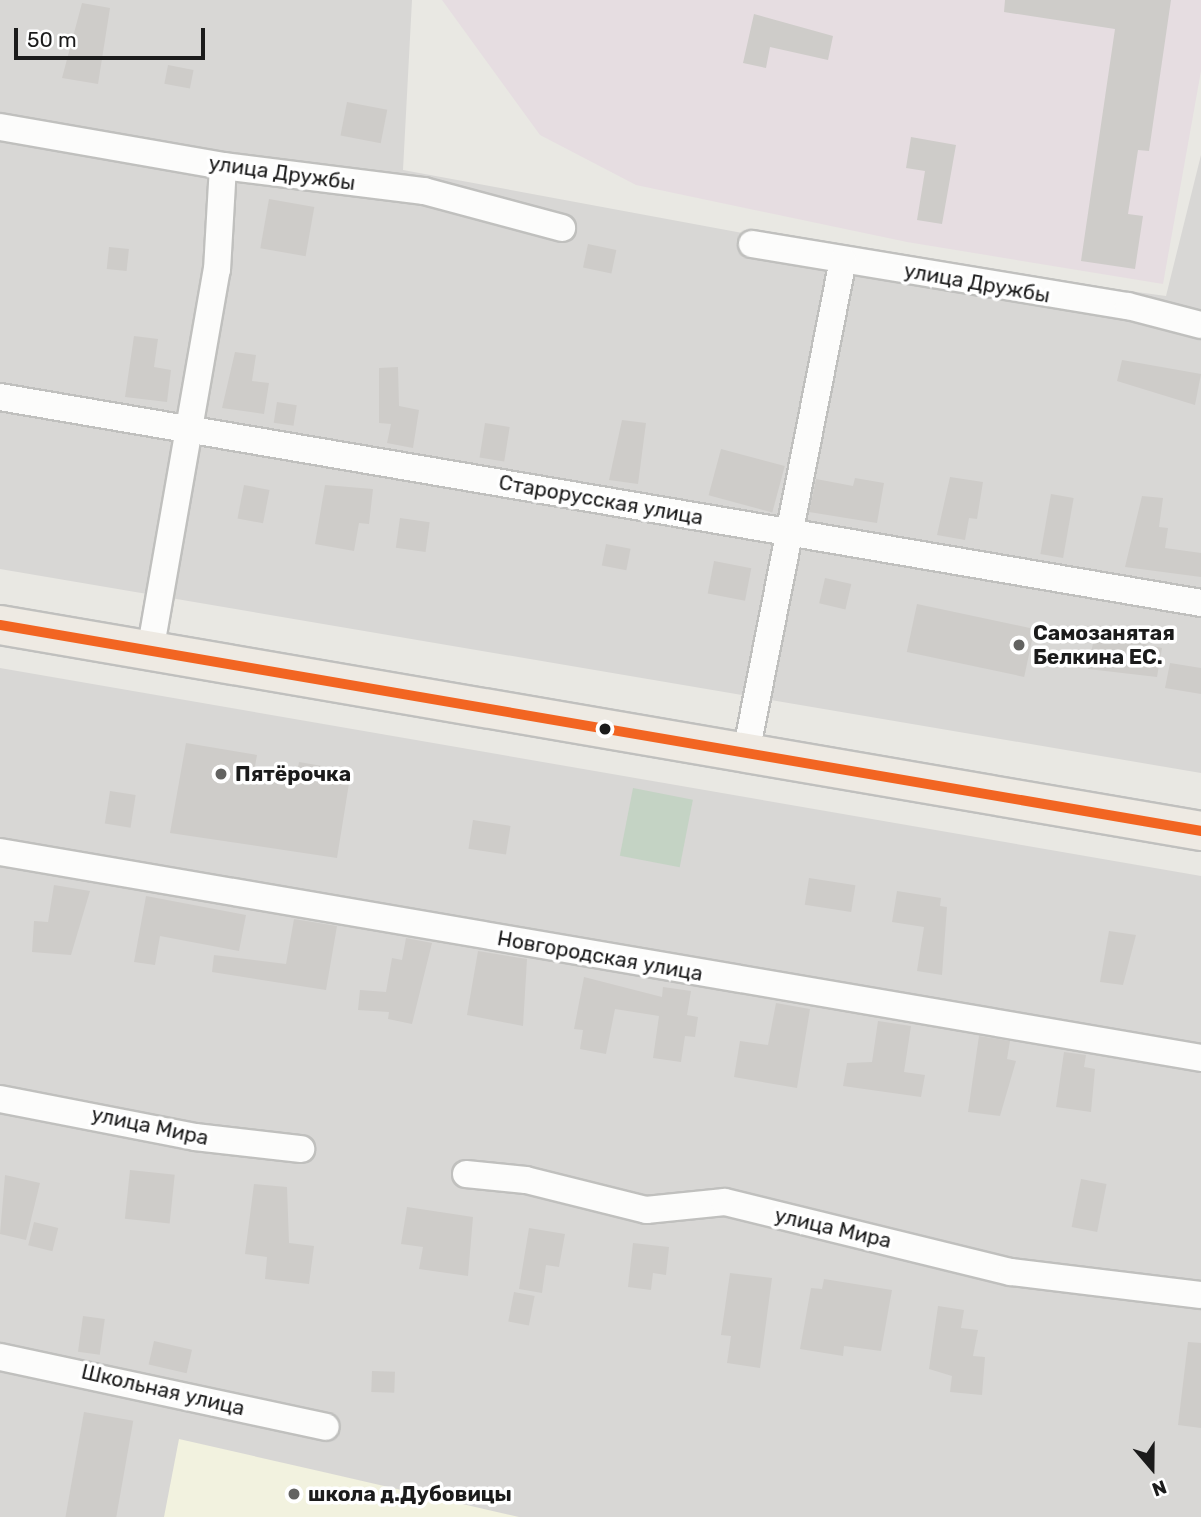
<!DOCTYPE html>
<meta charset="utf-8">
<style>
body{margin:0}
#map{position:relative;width:1201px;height:1517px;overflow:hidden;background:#e9e8e3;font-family:Rubik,sans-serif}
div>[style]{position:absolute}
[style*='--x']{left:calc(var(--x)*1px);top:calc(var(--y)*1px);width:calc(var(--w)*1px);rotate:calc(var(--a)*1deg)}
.residential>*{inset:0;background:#d8d7d5}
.industrial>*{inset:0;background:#e6dde1}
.education>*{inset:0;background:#f2f2df}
.cemetery>*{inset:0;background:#c4d3c4;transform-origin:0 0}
.building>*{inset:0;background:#ceccc9;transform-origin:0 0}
.roads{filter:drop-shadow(2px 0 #c0c0be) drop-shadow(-2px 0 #c0c0be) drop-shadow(0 2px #c0c0be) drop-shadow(0 -2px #c0c0be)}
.minor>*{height:26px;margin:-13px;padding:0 13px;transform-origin:13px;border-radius:13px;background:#fcfcfb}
.primary>*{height:38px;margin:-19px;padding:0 19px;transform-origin:19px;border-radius:19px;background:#eeeae3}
.bus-1>*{height:10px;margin:-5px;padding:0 5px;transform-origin:5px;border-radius:5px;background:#f26522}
.dots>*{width:19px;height:19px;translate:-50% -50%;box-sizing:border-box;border:4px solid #fff;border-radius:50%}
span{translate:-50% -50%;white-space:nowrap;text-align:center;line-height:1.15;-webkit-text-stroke:7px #fff;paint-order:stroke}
.street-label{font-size:21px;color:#1b1b1b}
.poi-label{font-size:21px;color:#1b1b1b;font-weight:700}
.left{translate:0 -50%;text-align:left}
.north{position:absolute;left:1117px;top:1433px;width:70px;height:70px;-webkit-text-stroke:5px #fff;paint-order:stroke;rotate:160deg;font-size:19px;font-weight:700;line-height:28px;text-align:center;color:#1b1b1b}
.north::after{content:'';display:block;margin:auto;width:24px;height:32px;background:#1b1b1b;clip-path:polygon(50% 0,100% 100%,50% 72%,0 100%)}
.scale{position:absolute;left:14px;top:28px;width:191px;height:32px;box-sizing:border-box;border:4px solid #1b1b1b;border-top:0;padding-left:9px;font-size:21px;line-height:24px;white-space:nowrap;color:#1b1b1b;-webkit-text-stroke:5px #fff;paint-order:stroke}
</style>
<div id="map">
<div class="residential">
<div style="clip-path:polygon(0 0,412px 0,403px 170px,845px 252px,1166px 296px,1201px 155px,1201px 773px,0 569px)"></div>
<div style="clip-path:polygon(0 668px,1201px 876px,1201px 1517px,0 1517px)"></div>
</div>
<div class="industrial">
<div style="clip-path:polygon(442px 0,1201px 0,1201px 71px,1163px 284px,907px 242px,636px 185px,540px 135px)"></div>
</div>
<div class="education">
<div style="clip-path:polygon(179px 1439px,319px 1471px,519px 1517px,164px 1517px)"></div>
</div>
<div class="cemetery">
<div style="left:633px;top:788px;width:61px;height:69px;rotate:11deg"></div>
</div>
<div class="building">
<div style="clip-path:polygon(1005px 0,1171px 0,1149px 151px,1138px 150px,1128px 214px,1143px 216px,1135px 269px,1081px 261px,1115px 29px,1004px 12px)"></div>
<div style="clip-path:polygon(82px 3px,110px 8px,98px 84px,62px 78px)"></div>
<div style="clip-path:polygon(754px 14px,833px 36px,828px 60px,770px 47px,766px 68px,743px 63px)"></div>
<div style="left:168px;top:65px;width:26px;height:19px;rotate:11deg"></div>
<div style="left:347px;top:102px;width:41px;height:34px;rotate:11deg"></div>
<div style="clip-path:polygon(911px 137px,956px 145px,942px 224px,917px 220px,925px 171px,906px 168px)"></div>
<div style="left:269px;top:199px;width:46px;height:50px;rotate:10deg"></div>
<div style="left:588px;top:244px;width:29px;height:24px;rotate:12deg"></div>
<div style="left:109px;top:247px;width:20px;height:22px;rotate:6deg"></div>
<div style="clip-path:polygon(134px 336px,158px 339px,154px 367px,171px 370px,167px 402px,125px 397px)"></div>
<div style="clip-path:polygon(235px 352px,256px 355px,252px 381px,269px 383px,264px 414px,222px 408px)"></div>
<div style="clip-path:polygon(1122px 360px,1201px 374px,1195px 405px,1117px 381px)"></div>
<div style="clip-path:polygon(398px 367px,399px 406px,419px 410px,413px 448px,387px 443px,391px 424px,379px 423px,379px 368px)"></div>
<div style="left:277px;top:402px;width:20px;height:21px;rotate:9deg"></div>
<div style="clip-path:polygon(622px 420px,646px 423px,638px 484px,609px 480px)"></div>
<div style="left:485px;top:423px;width:25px;height:35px;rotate:9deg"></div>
<div style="left:721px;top:449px;width:66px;height:48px;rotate:15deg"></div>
<div style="clip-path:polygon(950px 477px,983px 482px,977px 519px,969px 518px,965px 540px,937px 535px)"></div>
<div style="clip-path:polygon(855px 478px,884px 483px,877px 523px,809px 512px,816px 479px,853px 486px)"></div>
<div style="left:244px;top:485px;width:26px;height:34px;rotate:11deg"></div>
<div style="clip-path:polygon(325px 485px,373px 489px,369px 524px,359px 523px,354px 551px,315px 544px)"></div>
<div style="left:1051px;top:494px;width:23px;height:61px;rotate:10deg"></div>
<div style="clip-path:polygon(1142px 496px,1163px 498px,1159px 527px,1168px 528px,1165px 548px,1201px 553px,1201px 577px,1125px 567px)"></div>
<div style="left:400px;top:518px;width:30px;height:30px;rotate:8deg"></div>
<div style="left:606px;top:544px;width:25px;height:22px;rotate:11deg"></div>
<div style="left:714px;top:561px;width:38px;height:33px;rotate:11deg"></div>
<div style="left:825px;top:578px;width:27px;height:26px;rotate:13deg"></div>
<div style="left:917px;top:604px;width:120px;height:49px;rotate:12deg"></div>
<div style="clip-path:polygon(1095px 633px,1162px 648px,1157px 677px,1088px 669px)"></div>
<div style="clip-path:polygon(1170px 663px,1201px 668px,1201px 694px,1165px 688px)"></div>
<div style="clip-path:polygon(186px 743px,257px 755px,253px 778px,295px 786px,299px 762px,351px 771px,337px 858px,170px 833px)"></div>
<div style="left:110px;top:791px;width:26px;height:33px;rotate:9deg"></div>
<div style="left:473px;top:820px;width:38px;height:29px;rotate:9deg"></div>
<div style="left:809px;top:878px;width:47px;height:27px;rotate:9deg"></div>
<div style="clip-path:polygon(54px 885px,90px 891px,71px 955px,32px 952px,34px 921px,48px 922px)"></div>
<div style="clip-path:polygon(897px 891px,941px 898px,940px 906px,947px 907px,942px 975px,917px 971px,924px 927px,892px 922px)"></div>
<div style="clip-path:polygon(146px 896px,246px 915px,239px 951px,160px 936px,155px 965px,134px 962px)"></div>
<div style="clip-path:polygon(294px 919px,337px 926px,326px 990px,212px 972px,214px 955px,286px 964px)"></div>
<div style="clip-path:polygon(1109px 931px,1136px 935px,1123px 985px,1100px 982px)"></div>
<div style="clip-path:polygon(406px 938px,432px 943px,412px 1024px,388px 1019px,389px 1012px,358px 1010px,360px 990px,386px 992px,392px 958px,402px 960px)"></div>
<div style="clip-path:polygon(478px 951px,527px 959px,523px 1026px,467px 1015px)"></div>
<div style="clip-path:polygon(584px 977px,662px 997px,663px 987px,691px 991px,687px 1015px,698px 1017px,695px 1037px,685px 1036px,681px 1062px,653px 1058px,659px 1016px,615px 1009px,606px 1054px,580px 1049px,583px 1030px,574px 1029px)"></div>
<div style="clip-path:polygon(776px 1003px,810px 1009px,797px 1088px,734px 1077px,740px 1041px,768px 1045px)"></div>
<div style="clip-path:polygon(878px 1021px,911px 1026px,904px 1072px,925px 1075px,921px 1097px,843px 1086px,847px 1063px,872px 1062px)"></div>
<div style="clip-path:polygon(979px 1036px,1010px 1041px,1007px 1059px,1016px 1061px,1000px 1116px,968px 1112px)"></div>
<div style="clip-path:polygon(1064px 1052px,1086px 1055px,1084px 1067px,1095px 1069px,1091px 1112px,1056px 1107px)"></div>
<div style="left:130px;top:1170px;width:45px;height:49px;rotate:6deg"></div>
<div style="clip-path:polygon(5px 1175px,40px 1183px,26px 1240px,0 1234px)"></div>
<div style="left:1081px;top:1179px;width:26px;height:49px;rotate:11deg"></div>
<div style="clip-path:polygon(254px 1184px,287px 1187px,289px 1243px,314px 1246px,309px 1284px,265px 1279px,267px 1257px,245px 1254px)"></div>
<div style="clip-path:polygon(407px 1207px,473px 1217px,468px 1276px,419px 1269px,423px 1247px,401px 1244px)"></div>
<div style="left:34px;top:1222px;width:25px;height:24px;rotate:14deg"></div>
<div style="clip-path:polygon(529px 1228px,565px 1234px,559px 1267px,546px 1265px,542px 1293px,519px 1289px)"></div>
<div style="clip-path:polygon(633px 1243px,669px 1247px,666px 1275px,653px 1273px,651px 1290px,628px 1287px)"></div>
<div style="clip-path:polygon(730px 1273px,772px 1278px,760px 1368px,727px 1363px,731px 1336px,721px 1335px)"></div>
<div style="clip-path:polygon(824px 1279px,892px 1290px,881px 1351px,844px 1346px,843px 1356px,800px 1349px,811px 1288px,822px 1289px)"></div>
<div style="left:514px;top:1292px;width:21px;height:30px;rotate:11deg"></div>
<div style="clip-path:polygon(938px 1306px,964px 1310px,961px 1328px,978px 1330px,973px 1356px,985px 1357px,982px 1395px,950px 1392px,952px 1376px,929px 1369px)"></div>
<div style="left:83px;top:1316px;width:22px;height:36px;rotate:8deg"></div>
<div style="left:154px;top:1341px;width:39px;height:24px;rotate:13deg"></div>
<div style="clip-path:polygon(1188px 1342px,1201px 1343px,1201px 1428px,1178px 1425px)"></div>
<div style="left:372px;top:1371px;width:23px;height:21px;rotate:2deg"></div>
<div style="left:84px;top:1412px;width:50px;height:107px;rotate:10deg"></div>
</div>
<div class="roads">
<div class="minor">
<div style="--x:0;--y:127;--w:226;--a:9.9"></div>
<div style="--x:223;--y:166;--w:203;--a:7.1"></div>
<div style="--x:424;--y:191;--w:143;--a:15"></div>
<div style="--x:752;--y:244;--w:381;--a:9.4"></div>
<div style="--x:1128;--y:306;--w:75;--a:14.6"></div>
<div style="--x:0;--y:397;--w:1219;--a:9.73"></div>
<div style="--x:150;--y:652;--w:388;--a:-80.1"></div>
<div style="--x:217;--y:270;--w:104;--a:-86.7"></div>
<div style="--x:746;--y:753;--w:502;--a:-78.87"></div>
<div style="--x:0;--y:852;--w:1219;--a:9.73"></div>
<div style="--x:0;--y:1099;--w:199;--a:11"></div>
<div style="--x:195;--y:1137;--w:107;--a:6.5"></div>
<div style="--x:466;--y:1174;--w:60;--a:5.7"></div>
<div style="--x:526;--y:1180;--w:124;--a:14"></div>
<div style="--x:646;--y:1210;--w:79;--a:-5.8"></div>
<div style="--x:725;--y:1202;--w:294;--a:13.8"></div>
<div style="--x:1011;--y:1272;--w:191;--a:6.9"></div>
<div style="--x:0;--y:1357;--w:333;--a:12.1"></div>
</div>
<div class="primary">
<div style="--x:0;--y:625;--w:1219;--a:9.73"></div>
</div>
</div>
<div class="bus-1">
<div style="--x:0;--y:625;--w:1219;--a:9.73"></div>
</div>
<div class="dots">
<div style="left:1019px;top:645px;background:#636361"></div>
<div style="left:605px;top:729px;background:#1b1b1b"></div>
<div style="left:221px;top:774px;background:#636361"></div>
<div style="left:294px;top:1494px;background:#636361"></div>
</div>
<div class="street-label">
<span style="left:282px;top:173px;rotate:8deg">улица Дружбы</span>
<span style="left:977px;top:283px;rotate:10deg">улица Дружбы</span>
<span style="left:601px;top:500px;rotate:10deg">Старорусская улица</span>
<span style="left:600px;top:956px;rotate:10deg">Новгородская улица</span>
<span style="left:150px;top:1126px;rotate:12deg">улица Мира</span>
<span style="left:833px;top:1228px;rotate:13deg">улица Мира</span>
<span style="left:163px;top:1390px;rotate:13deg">Школьная улица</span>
</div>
<div class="poi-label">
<span class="left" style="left:1033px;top:645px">Самозанятая<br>Белкина ЕС.</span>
<span class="left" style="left:235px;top:774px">Пятёрочка</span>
<span class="left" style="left:308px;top:1494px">школа д.Дубовицы</span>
</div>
<div class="north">N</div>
<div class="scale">50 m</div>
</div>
